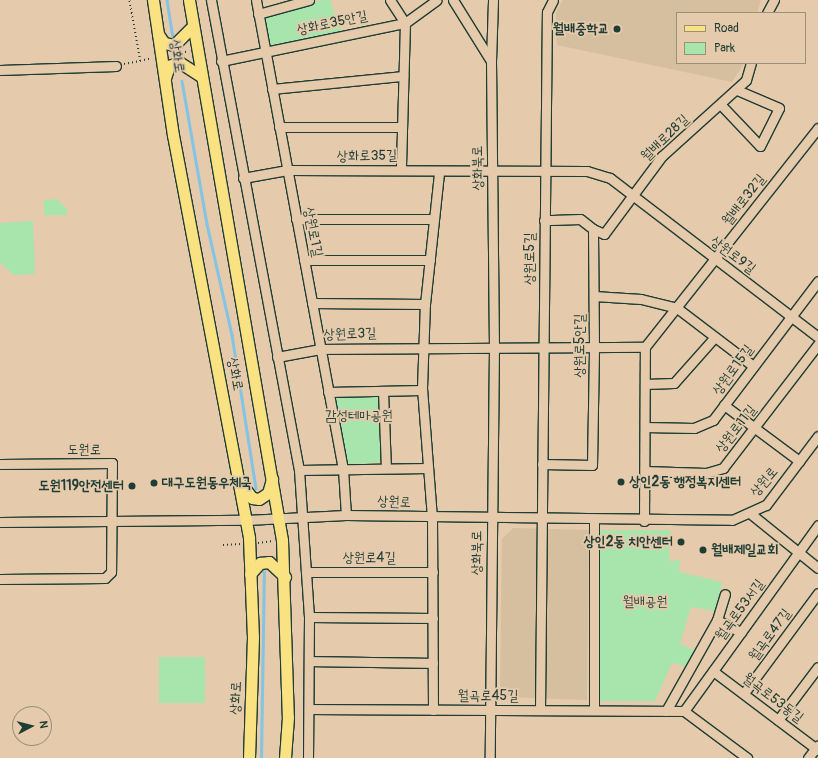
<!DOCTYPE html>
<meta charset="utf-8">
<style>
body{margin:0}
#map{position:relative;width:818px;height:758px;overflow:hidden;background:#e5caac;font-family:Pangolin,"Poor Story",sans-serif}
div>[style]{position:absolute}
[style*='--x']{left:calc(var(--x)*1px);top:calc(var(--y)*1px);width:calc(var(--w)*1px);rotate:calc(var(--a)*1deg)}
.built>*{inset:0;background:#d5bf9e}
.green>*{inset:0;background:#a7e5ad;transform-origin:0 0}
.stream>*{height:2.5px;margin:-1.25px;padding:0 1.25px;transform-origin:1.25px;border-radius:1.25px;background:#83c4e4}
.path>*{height:1.5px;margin-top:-0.75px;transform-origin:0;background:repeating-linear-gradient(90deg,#1f3d34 0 1px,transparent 0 4px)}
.roads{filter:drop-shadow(1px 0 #1f3d34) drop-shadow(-1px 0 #1f3d34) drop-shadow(0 1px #1f3d34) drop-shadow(0 -1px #1f3d34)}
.minor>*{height:9px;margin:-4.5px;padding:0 4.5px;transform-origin:4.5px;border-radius:4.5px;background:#e5caac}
.major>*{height:11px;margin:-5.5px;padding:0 5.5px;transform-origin:5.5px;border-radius:5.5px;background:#fae181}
.dots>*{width:11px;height:11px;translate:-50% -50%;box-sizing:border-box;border:2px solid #e5caac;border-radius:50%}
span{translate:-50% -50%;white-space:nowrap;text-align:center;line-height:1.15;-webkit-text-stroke:3.5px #e5caac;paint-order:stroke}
.street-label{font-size:14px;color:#1f3d34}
.poi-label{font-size:14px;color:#1f3d34;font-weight:700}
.right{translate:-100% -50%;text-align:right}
.left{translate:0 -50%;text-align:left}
.park-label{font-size:14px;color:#26453a}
.legend{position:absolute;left:676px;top:12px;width:130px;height:52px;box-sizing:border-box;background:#e5caac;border:1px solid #96927c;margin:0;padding:5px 7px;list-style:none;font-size:12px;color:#1f3d34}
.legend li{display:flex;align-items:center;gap:8px;height:20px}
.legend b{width:20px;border:1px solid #96927c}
.north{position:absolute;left:12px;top:706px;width:40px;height:40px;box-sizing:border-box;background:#e5caac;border:1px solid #96927c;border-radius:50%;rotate:83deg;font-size:11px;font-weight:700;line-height:16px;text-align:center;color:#1f3d34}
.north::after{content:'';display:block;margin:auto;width:14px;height:18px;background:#1f3d34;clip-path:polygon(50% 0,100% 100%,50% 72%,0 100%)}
</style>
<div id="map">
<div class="built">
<div style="clip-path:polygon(563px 0,761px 0,757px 13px,677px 13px,677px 63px,744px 63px,732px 82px,557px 45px,556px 12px)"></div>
<div style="clip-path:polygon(513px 528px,589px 530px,587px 700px,508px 697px,500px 692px,502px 539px)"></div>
</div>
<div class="green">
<div style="clip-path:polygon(322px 0,330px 0,341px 31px,269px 47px,262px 16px)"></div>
<div style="clip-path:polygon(57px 199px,67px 209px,67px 215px,44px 215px,44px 200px)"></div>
<div style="clip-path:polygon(33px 221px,35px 274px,14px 275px,0 263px,0 223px)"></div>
<div style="clip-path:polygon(377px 393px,381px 397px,383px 459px,376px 463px,349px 464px,344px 459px,335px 401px,340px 395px)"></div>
<div style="clip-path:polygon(600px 530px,670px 530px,669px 561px,680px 560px,679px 572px,722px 582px,716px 611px,691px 607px,680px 644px,696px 651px,688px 667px,672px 663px,655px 701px,599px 701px)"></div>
<div style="left:159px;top:657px;width:46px;height:46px"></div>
</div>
<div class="stream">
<div style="--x:167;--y:0;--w:36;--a:81"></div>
<div style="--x:182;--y:81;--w:145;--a:80.1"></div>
<div style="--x:207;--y:224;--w:114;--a:77.3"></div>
<div style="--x:232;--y:335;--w:155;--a:81.1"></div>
<div style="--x:261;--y:758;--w:186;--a:-89.1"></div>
</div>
<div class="path">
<div style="--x:181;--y:53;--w:8;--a:-14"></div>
<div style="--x:140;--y:61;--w:12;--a:-14"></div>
<div style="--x:124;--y:64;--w:16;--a:-11"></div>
<div style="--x:140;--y:61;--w:62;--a:-100.2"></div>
<div style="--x:258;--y:543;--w:15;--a:-8"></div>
<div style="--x:223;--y:545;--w:18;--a:-3"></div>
</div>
<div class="roads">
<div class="minor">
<div style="--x:211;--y:0;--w:478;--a:79.4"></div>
<div style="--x:299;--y:470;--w:147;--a:86.1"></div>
<div style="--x:309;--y:617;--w:141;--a:90.4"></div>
<div style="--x:256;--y:0;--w:477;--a:79.5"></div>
<div style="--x:343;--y:469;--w:46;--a:86.3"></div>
<div style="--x:390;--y:0;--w:27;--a:57"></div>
<div style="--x:405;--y:23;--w:146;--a:91.6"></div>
<div style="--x:453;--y:0;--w:72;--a:58.1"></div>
<div style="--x:491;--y:61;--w:286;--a:89.4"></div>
<div style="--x:494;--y:347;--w:411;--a:90.6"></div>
<div style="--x:767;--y:13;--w:15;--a:-62"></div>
<div style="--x:258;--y:14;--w:53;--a:-15.4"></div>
<div style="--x:221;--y:61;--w:188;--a:-11.7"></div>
<div style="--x:405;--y:23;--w:39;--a:-36"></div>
<div style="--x:491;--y:61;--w:61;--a:-88.1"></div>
<div style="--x:0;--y:70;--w:116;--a:-2"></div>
<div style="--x:272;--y:89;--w:132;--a:-5.7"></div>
<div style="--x:722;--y:106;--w:55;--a:46.5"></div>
<div style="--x:760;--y:146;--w:42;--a:-63.4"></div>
<div style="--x:779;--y:108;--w:46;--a:-156.8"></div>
<div style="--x:279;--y:127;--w:123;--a:0"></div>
<div style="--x:243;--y:178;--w:45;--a:-10.3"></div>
<div style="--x:287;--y:170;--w:300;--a:0.2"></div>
<div style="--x:587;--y:171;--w:24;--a:17"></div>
<div style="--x:610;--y:178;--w:262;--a:37.4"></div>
<div style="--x:296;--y:219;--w:138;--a:0"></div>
<div style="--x:593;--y:229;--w:12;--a:24"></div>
<div style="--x:604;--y:234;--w:97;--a:-53.4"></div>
<div style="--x:662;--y:156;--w:113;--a:-42.1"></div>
<div style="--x:746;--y:80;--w:18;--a:-74"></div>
<div style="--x:304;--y:260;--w:126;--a:0"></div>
<div style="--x:594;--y:296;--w:47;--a:3.7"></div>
<div style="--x:641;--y:299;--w:37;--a:14"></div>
<div style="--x:677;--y:308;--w:96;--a:37.3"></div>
<div style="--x:312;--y:303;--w:113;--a:0.5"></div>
<div style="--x:277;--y:357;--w:44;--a:-10.5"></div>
<div style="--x:320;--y:349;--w:325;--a:-0.4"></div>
<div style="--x:645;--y:384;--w:29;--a:-2"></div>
<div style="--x:674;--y:383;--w:60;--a:-48.4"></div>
<div style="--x:383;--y:391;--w:77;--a:87.8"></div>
<div style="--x:328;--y:392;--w:94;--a:-1.2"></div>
<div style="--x:724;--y:405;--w:94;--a:36.7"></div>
<div style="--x:645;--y:427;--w:49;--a:1.2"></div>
<div style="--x:694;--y:428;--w:21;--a:-23"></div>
<div style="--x:713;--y:420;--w:174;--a:-52.9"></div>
<div style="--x:0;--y:464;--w:112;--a:-0.5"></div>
<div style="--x:112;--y:463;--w:109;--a:90.5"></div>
<div style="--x:111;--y:572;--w:8;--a:135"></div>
<div style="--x:105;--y:578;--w:105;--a:179.5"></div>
<div style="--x:542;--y:464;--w:50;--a:1.1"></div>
<div style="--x:592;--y:465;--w:119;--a:-89"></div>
<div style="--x:594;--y:346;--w:117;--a:-90.5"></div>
<div style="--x:593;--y:229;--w:16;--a:-142"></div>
<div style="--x:580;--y:219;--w:36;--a:178"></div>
<div style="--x:299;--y:470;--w:129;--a:-0.9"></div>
<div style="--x:645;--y:471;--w:61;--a:1.9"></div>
<div style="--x:706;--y:473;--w:18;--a:-16"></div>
<div style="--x:723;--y:468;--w:156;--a:-52.5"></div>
<div style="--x:751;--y:514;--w:86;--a:38.9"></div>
<div style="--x:644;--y:521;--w:174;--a:-89.7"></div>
<div style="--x:645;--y:347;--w:279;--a:-51.7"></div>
<div style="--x:0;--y:522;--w:246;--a:-0.5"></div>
<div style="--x:246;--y:520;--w:100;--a:-2.9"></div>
<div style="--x:346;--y:515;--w:386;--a:0.7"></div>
<div style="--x:732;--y:520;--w:37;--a:-24"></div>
<div style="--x:766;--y:505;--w:86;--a:-53"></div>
<div style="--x:306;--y:572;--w:127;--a:0"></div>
<div style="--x:309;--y:617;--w:124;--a:0.5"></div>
<div style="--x:717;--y:620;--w:27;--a:27"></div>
<div style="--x:310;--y:661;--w:123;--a:0.9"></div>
<div style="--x:713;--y:671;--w:131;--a:37"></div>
<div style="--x:744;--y:693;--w:124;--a:-53.5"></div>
<div style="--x:310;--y:709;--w:374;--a:0.3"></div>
<div style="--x:684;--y:711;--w:79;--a:36.7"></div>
<div style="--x:433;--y:710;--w:192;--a:-90.3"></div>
<div style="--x:432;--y:518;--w:130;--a:-94.4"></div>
<div style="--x:422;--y:388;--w:84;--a:-88"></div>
<div style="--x:425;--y:304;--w:132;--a:-83.9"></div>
<div style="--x:540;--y:710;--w:698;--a:-89.43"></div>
<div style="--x:547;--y:12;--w:13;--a:-63"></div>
<div style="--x:594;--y:710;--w:190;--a:-90"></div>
<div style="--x:666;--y:711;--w:104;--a:-60.7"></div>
<div style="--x:717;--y:620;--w:27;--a:-73"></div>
<div style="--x:684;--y:711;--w:229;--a:-54.2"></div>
<div style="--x:778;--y:720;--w:66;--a:-53"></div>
<div style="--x:808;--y:758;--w:16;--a:-52"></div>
</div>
<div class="major">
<div style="--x:153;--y:0;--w:136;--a:81.6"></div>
<div style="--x:173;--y:135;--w:410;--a:79.3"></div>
<div style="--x:249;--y:538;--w:99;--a:87.7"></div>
<div style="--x:253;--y:637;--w:121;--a:91.9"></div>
<div style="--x:189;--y:0;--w:548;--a:80.23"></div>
<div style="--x:282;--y:540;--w:177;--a:88.1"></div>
<div style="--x:288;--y:717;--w:41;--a:94.2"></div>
<div style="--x:158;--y:34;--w:11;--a:56"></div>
<div style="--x:164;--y:43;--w:10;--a:11"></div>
<div style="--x:174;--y:45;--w:27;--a:-45"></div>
<div style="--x:165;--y:78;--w:13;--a:-72"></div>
<div style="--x:169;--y:66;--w:11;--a:-22"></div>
<div style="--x:179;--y:62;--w:27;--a:33"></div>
<div style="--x:242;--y:485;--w:16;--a:52"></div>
<div style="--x:252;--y:498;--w:7;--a:8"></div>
<div style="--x:259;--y:499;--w:11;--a:-34"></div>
<div style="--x:268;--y:493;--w:15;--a:-74"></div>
<div style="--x:250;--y:574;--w:15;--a:-48"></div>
<div style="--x:260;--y:563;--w:9;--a:-6"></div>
<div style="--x:269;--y:562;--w:22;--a:43"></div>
</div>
</div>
<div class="dots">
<div style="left:617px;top:29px;background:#1f3d34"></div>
<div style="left:621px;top:482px;background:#1f3d34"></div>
<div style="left:154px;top:483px;background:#1f3d34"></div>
<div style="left:132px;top:486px;background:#1f3d34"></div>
<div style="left:681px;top:542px;background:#1f3d34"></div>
<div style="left:703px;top:550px;background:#1f3d34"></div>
</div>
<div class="street-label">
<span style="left:332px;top:23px;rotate:-12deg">상화로35안길</span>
<span style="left:177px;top:56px;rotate:81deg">상화로</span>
<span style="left:665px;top:138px;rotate:-44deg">월배로28길</span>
<span style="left:367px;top:156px;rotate:-1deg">상화로35길</span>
<span style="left:478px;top:168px;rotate:-91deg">상화북로</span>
<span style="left:744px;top:200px;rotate:-52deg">월배로32길</span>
<span style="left:313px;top:232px;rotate:79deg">상원로1길</span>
<span style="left:733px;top:255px;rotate:37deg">상원로9길</span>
<span style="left:530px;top:259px;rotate:-90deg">상원로5길</span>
<span style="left:350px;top:334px;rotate:-2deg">상원로3길</span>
<span style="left:580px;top:346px;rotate:-90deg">상원로5안길</span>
<span style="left:733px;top:370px;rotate:-54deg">상원로15길</span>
<span style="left:235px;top:374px;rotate:79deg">상화로</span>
<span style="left:736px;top:429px;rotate:-52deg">상원로11길</span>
<span style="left:84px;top:450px">도원로</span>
<span style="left:764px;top:482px;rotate:-49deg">상원로</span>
<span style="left:394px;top:502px;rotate:2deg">상원로</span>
<span style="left:477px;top:553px;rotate:-90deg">상화북로</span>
<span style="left:369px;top:558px">상원로4길</span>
<span style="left:740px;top:610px;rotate:-54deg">월곡로53서길</span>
<span style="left:770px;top:635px;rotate:-54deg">월곡로47길</span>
<span style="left:488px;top:696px">월곡로45길</span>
<span style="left:236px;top:698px;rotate:-88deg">상화로</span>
<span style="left:773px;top:698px;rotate:37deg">월곡로53동길</span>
</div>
<div class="poi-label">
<span class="right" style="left:609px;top:29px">월배중학교</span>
<span class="left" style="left:629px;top:482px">상인2동 행정복지센터</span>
<span class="left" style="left:162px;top:483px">대구도원동우체국</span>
<span class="right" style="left:124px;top:486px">도원119안전센터</span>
<span class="right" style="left:673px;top:542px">상인2동 치안센터</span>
<span class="left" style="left:711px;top:550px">월배제일교회</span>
</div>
<div class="park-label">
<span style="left:359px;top:416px">감성테마공원</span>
<span style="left:645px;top:602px">월배공원</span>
</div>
<ul class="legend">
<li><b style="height:5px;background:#fae181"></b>Road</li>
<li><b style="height:11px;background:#a7e5ad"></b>Park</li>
</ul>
<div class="north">N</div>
</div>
